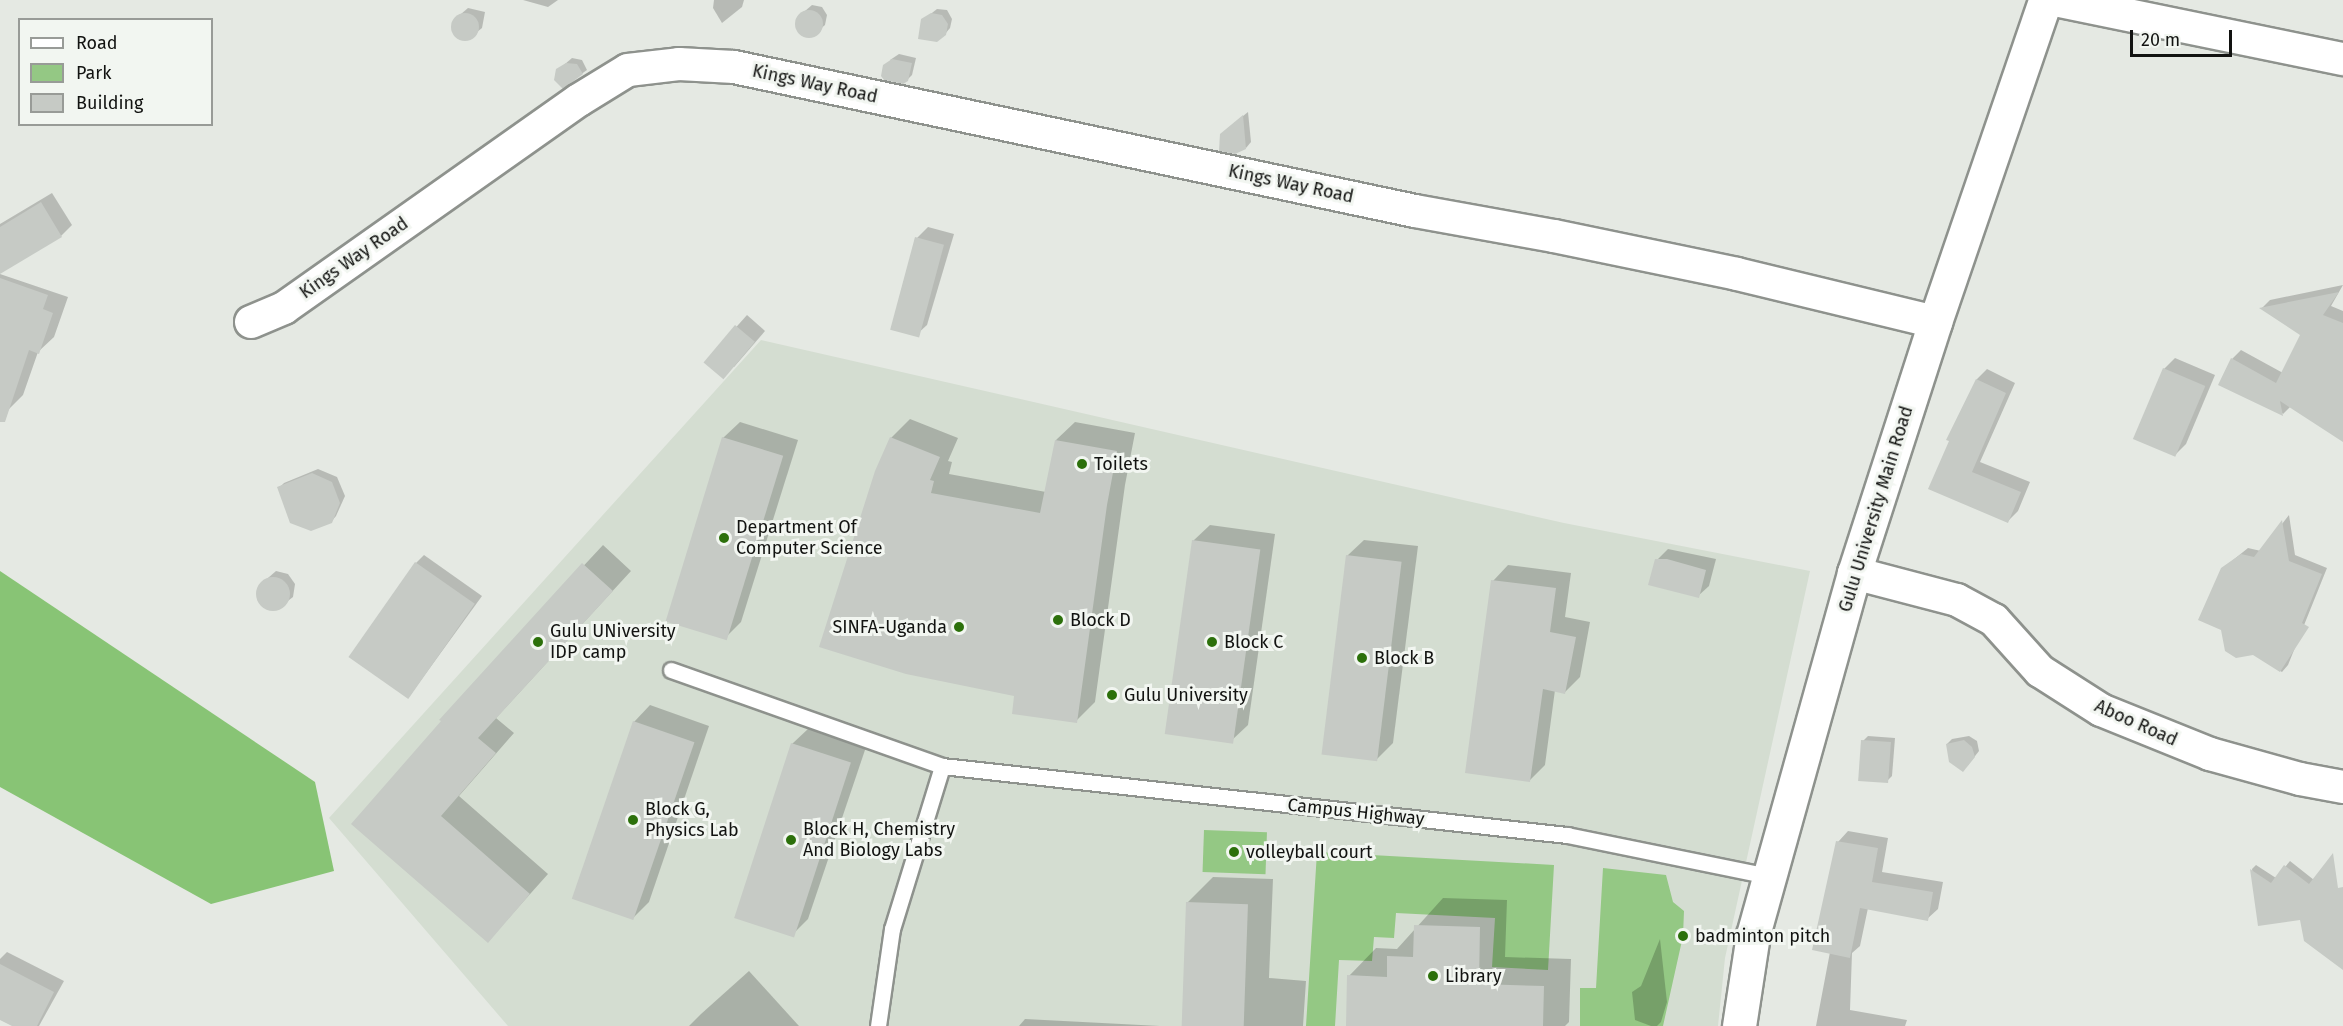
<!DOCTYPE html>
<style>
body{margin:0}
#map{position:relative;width:2343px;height:1026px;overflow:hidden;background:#e5e9e3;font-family:"Fira Sans",sans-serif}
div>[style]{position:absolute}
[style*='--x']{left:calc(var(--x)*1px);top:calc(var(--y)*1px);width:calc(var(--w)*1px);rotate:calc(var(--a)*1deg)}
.built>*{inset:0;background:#d4ddd1}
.green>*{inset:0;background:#94c884;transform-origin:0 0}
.forest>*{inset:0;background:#88c475}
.shadow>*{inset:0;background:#0003}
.building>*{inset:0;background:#c6cac5;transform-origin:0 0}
.round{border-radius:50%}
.roads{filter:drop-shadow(2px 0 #8e928d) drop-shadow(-2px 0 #8e928d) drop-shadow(0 2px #8e928d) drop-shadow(0 -2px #8e928d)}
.lane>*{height:15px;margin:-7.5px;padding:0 7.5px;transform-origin:7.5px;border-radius:7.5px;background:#fff}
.street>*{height:32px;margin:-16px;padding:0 16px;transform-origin:16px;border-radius:16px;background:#fff}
.secondary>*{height:33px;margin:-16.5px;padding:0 16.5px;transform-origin:16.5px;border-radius:16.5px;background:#fff}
.dots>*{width:16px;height:16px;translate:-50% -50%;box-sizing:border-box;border:3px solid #f2f6f1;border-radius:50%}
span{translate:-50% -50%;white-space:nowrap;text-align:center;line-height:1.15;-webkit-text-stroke:6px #f2f6f1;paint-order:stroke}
.street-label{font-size:18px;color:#121311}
.poi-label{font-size:18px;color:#121311}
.left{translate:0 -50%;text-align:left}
.right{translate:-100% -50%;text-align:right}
.legend{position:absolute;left:18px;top:18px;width:195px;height:108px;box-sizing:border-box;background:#f2f6f1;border:2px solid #989b97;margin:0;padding:8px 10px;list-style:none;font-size:18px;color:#121311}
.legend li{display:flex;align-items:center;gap:12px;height:30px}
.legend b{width:30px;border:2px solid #989b97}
.scale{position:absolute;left:2130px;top:30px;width:102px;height:27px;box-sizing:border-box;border:3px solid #121311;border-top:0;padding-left:8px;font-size:18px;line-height:21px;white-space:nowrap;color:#121311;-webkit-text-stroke:4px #f2f6f1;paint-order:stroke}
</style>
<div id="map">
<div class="built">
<div style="clip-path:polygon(761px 340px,1564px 523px,1810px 571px,1725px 958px,1718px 1026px,508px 1026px,329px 818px)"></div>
</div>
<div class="green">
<div style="left:1204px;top:830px;width:63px;height:42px;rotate:2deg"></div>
<div style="clip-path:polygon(1317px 852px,1554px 865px,1548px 970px,1492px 967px,1495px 918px,1396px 913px,1394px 938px,1374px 937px,1372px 961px,1339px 960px,1335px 1026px,1306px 1026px)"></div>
<div style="clip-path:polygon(1603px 868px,1666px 875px,1673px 902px,1684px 911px,1683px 936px,1663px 1026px,1580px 1026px,1580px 988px,1596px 988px)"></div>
</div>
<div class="forest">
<div style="clip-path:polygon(0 571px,315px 782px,334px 871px,211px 904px,0 787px)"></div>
</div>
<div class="shadow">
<div style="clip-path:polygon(523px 0,558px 0,548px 7px)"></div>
<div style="clip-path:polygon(714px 0,744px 0,742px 7px,722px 23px,713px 8px)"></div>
<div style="clip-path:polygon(812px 5px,822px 7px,827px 15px,825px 25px,811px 37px,801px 35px,796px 27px,798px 17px)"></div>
<div style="clip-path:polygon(468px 8px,485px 12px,482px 28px,467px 40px,457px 38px,452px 29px,454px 20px)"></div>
<div style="clip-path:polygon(937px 9px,947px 10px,952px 19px,950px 28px,945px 34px,923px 20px)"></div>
<div style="clip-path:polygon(899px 54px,916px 58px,912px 75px,907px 80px,890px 60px)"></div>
<div style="clip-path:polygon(572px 58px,582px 60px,587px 70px,563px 87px,558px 70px)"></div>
<div style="clip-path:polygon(1248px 112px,1251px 142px,1246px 148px,1227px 129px)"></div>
<div style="clip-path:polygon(52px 193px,72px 225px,61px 236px,0 269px,0 224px)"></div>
<div style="clip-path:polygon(928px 227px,954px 234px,927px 325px,916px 335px,917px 238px)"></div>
<div style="clip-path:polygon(0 274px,68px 297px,54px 337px,38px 352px,23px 395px,8px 410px,0 407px)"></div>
<div style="clip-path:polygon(2343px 285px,2331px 306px,2343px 311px,2343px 430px,2291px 406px,2283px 414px,2232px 359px,2241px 350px,2283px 373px,2302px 335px,2262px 308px,2270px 300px)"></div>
<div style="clip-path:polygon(747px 315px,765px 331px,734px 367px,705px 362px)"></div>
<div style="clip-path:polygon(2175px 358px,2215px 375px,2186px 444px,2175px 455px,2164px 369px)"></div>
<div style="clip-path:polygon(1987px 369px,2015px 383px,1980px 462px,2030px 482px,2018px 511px,2008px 521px,1930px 488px,1951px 440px,1948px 439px,1977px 379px)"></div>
<div style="clip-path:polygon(910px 419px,958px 438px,948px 461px,952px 462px,949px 474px,1046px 492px,1056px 440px,1075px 422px,1135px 433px,1125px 485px,1095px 702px,1076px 721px,891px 438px)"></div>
<div style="clip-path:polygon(740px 422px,798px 440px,741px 622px,725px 638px,723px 438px)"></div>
<div style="clip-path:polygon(318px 469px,337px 477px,345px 496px,336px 516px,331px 522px,279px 488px,284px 483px)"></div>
<div style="clip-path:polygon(2289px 515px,2295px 555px,2327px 568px,2288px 665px,2282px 672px,2253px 653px,2222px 569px,2248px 548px,2261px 551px)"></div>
<div style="clip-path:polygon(1210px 525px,1275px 534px,1248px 725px,1231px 741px,1193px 541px)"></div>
<div style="clip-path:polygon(1364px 540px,1418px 546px,1393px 743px,1377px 759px,1347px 556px)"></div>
<div style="clip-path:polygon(603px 545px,631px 571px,496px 718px,514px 733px,459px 796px,548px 874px,488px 941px,353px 824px,444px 721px,441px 719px)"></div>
<div style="clip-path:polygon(1668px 549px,1716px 559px,1709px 586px,1698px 596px,1657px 560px)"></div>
<div style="clip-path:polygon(424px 555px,482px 596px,408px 698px,416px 563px)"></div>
<div style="clip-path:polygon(1508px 565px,1571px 573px,1565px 617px,1590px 622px,1580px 677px,1565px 692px,1555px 690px,1545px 765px,1530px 780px,1493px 581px)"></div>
<div style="clip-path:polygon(276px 571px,288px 574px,295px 584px,293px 597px,276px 610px,264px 607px,257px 597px,260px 585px)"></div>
<div style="clip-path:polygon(650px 705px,709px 726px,649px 902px,633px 918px,634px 722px)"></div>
<div style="clip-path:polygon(809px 728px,866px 747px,808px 919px,792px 935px,792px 744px)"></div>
<div style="clip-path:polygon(1868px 736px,1895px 738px,1892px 776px,1887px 781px,1863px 741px)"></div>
<div style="clip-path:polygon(1969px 736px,1977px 741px,1979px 751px,1968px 765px,1947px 744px,1952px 739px)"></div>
<div style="clip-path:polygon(1848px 831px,1888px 838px,1882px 872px,1943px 882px,1938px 909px,1927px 919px,1868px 908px,1860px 946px,1852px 953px,1850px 1010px,1907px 1020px,1905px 1026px,1816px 1026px,1830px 952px,1838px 842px)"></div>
<div style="clip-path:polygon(2290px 861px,2314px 880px,2343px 928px,2343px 968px,2301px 918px,2260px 924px,2252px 869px,2256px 865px,2276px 878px)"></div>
<div style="clip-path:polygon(1213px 877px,1273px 879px,1269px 978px,1306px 981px,1303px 1026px,1183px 1026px,1187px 903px)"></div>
<div style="clip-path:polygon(1443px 898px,1507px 900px,1505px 957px,1571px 959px,1569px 1022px,1565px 1026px,1347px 1026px,1349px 976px,1376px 948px,1397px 949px)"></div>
<div style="clip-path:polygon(1660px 939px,1667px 1002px,1661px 1022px,1657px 1026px,1651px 1026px,1635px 1020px,1632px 992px,1641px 986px)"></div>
<div style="clip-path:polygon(7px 952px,64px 981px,39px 1026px,16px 1026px,0 1018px,0 959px)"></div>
<div style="clip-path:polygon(749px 971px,799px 1026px,689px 1026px,701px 1014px)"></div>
<div style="clip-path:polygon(1025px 1019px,1160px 1026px,1019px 1026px)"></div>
</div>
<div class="building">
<div class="round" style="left:795px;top:10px;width:28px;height:28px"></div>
<div class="round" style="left:451px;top:13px;width:28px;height:28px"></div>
<div style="clip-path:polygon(931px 13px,942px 15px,948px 24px,946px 35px,937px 42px,918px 39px,921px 19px)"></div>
<div style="clip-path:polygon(892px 59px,912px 63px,908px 81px,903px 84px,884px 80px,881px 76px,883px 65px)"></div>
<div style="clip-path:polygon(566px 63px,577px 64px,583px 74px,563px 89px,554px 80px,556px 69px)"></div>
<div style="clip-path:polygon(1243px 115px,1246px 149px,1235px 154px,1219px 151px,1220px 134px)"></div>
<div style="clip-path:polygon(41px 202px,62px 237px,0 274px,0 227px)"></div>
<div style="left:915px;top:237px;width:30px;height:96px;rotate:15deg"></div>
<div style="clip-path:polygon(0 278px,48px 295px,43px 309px,53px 313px,39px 354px,29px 350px,5px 422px,0 422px)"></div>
<div style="clip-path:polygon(2339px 292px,2323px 315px,2343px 323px,2343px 442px,2280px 401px,2283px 416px,2218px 385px,2231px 358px,2276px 383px,2300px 335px,2259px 308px)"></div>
<div style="left:735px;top:325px;width:26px;height:49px;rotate:40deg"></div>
<div style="left:2163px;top:368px;width:46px;height:77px;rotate:23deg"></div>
<div style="clip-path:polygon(1976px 379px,2006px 393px,1972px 472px,2021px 492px,2008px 523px,1928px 489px,1949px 441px,1946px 440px)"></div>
<div style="left:722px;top:437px;width:64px;height:193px;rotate:17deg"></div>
<div style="clip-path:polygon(890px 437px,940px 457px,930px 480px,934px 481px,931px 493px,1040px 513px,1055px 440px,1117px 451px,1107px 505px,1077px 723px,1012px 714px,1014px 696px,906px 674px,819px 647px,875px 471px)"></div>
<div style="clip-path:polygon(312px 473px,332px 482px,340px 503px,332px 523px,311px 531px,290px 523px,277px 487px)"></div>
<div style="clip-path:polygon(2282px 520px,2289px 561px,2322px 574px,2302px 623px,2309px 627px,2280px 672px,2253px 655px,2236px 658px,2225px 651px,2221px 630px,2198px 620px,2221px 568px,2241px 554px,2254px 557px)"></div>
<div style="left:1192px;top:540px;width:69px;height:196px;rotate:8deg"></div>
<div style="left:1346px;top:555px;width:56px;height:201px;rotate:7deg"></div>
<div style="clip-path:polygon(1655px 559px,1667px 559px,1706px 570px,1699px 598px,1648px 585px)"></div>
<div style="left:415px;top:562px;width:73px;height:116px;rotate:35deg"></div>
<div style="clip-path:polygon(582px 563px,613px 591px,478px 738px,496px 753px,441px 816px,530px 894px,488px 943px,351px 824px,441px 721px,439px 720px)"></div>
<div class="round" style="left:256px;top:577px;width:34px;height:34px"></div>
<div style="clip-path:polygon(1491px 580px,1556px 588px,1550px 632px,1576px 637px,1565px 694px,1543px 689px,1530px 782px,1465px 773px)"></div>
<div style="left:633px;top:721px;width:65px;height:188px;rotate:19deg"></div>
<div style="left:1861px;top:740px;width:30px;height:41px;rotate:4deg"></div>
<div style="clip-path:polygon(1964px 740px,1972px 747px,1975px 757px,1963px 772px,1949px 762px,1946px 744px)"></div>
<div style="left:791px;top:743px;width:63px;height:184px;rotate:18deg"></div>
<div style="clip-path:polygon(1836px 841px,1878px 848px,1872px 882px,1933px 892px,1928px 921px,1860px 908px,1850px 958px,1812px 950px)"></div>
<div style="clip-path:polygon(2333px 853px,2338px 888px,2343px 887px,2343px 970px,2304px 941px,2300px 920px,2258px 926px,2250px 869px,2271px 883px,2284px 865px,2309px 884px)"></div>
<div style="left:1186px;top:902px;width:62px;height:124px;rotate:2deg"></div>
<div style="clip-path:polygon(1414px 925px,1480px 927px,1479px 984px,1544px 986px,1543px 1026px,1346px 1026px,1347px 975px,1387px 977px,1387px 956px,1413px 957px)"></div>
<div style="clip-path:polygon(0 964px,54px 992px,37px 1026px,12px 1026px,0 1020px)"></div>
</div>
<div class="roads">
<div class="lane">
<div style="--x:671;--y:670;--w:288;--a:19.5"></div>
<div style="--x:942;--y:766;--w:629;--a:6.3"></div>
<div style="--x:1567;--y:835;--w:205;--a:11.5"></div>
<div style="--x:878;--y:1026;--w:98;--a:-81.8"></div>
<div style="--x:892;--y:929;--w:170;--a:-72.9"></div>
</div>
<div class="street">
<div style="--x:2055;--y:0;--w:294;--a:11.6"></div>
<div style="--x:251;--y:322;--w:36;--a:-23"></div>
<div style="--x:284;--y:308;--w:361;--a:-35.2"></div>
<div style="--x:579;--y:100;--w:57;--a:-31.5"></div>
<div style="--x:628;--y:70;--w:51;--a:-6.7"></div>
<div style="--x:679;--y:64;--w:55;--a:3.1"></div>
<div style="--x:734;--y:67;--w:696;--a:11.94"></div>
<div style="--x:1415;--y:211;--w:141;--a:10.2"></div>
<div style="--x:1554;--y:236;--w:187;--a:11.7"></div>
<div style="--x:1737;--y:274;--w:204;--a:13.6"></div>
<div style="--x:1854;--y:573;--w:106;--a:14.7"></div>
<div style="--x:1957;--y:600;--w:42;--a:28.4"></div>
<div style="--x:1994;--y:620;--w:69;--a:48"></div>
<div style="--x:2040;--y:671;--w:72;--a:32.6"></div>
<div style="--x:2101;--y:710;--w:118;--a:22"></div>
<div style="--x:2210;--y:754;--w:93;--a:15.5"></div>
<div style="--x:2300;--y:779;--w:44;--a:10.5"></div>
</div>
<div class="secondary">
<div style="--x:1739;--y:1026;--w:92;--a:-81.3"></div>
<div style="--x:1753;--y:935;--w:376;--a:-74.4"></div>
<div style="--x:1854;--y:573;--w:264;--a:-72.1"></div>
<div style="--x:1935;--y:322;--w:340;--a:-71.1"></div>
</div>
</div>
<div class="dots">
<div style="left:1082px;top:464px;background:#2c700b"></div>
<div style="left:724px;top:538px;background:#2c700b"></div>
<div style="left:1058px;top:620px;background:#2c700b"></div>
<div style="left:959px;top:627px;background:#2c700b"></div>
<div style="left:538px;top:642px;background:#2c700b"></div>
<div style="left:1212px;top:642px;background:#2c700b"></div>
<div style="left:1362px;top:658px;background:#2c700b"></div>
<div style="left:1112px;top:695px;background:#2c700b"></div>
<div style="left:633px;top:820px;background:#2c700b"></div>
<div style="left:791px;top:840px;background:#2c700b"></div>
<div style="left:1234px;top:852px;background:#2c700b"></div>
<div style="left:1683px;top:936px;background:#2c700b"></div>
<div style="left:1433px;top:976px;background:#2c700b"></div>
</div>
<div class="street-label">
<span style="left:815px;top:84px;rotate:12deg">Kings Way Road</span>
<span style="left:1291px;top:184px;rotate:12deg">Kings Way Road</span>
<span style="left:354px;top:258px;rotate:-35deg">Kings Way Road</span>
<span style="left:1876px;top:509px;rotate:-73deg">Gulu University Main Road</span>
<span style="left:2136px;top:723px;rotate:24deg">Aboo Road</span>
<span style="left:1356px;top:812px;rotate:6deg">Campus Highway</span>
</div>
<div class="poi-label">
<span class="left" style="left:1094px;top:464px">Toilets</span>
<span class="left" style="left:736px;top:538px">Department Of<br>Computer Science</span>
<span class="left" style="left:1070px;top:620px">Block D</span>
<span class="right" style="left:947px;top:627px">SINFA-Uganda</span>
<span class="left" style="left:550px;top:642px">Gulu UNiversity<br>IDP camp</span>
<span class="left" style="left:1224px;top:642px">Block C</span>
<span class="left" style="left:1374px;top:658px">Block B</span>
<span class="left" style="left:1124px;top:695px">Gulu University</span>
<span class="left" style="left:645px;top:820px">Block G,<br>Physics Lab</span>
<span class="left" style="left:803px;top:840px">Block H, Chemistry<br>And Biology Labs</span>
<span class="left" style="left:1246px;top:852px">volleyball court</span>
<span class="left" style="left:1695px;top:936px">badminton pitch</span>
<span class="left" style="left:1445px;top:976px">Library</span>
</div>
<ul class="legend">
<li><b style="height:8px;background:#fff"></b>Road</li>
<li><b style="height:16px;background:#94c884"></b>Park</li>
<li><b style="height:16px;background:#c6cac5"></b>Building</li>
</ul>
<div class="scale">20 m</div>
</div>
